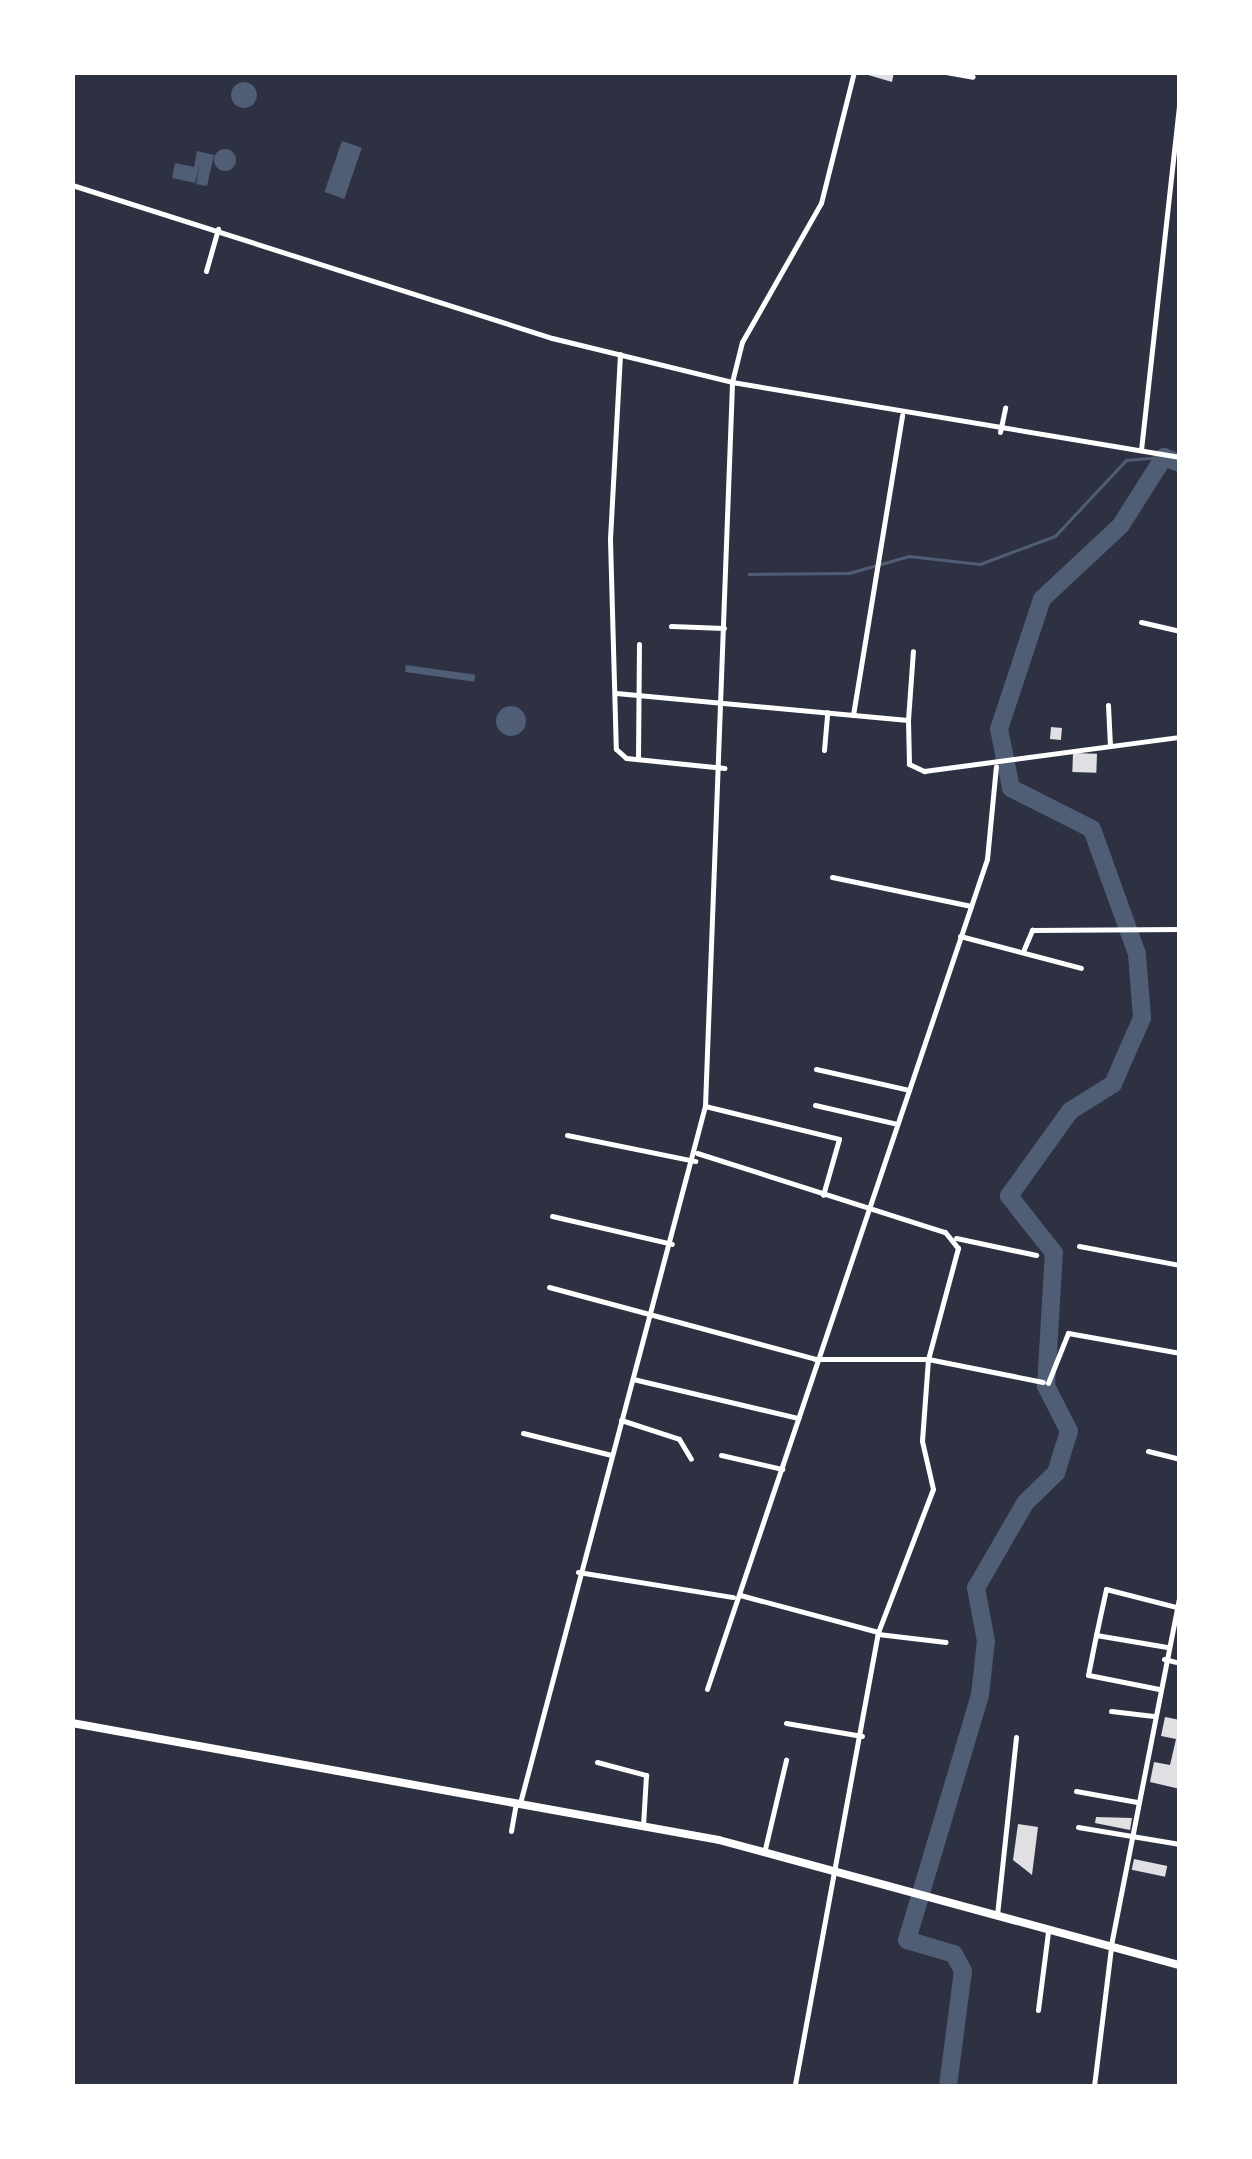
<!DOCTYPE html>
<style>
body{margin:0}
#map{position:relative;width:1252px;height:2159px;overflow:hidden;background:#2d3142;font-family:Helvetica,sans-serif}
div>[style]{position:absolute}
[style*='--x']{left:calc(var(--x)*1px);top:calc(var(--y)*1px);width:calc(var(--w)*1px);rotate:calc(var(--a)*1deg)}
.water>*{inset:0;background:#4f5d75;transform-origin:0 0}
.round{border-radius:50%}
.stream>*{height:2.5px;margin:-1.25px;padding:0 1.25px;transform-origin:1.25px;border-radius:1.25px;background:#4f5d75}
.river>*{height:18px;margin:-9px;padding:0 9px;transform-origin:9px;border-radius:9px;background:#4f5d75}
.building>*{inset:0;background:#e0e0e3;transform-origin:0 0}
.minor>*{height:5px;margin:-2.5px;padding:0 2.5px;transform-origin:2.5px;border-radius:2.5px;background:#fff}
.tertiary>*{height:5px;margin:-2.5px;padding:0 2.5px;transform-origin:2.5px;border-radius:2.5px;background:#fff}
.primary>*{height:8px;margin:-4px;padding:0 4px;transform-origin:4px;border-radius:4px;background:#fff}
span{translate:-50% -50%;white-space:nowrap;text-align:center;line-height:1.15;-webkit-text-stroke:10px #fff;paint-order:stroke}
.frame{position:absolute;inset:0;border:75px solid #fff;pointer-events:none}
</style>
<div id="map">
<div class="water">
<div class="round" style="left:231px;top:82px;width:26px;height:26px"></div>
<div style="left:342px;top:141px;width:21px;height:54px;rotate:19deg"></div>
<div class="round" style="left:214px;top:149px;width:22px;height:22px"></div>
<div style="clip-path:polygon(197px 151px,214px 155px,207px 186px,196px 184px,200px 165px,195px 183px,172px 178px,175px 163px,194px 167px)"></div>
<div style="left:406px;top:665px;width:70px;height:7px;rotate:8deg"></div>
<div class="round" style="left:496px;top:706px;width:30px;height:30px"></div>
</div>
<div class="stream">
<div style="--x:749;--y:574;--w:100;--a:-0.6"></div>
<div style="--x:849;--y:573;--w:62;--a:-15.8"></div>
<div style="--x:909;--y:556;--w:71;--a:6.4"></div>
<div style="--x:980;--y:564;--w:80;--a:-20.5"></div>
<div style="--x:1055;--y:536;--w:104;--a:-46.9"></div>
<div style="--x:1126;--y:460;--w:38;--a:-5"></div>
</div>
<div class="river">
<div style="--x:948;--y:2086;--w:116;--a:-82.6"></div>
<div style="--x:963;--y:1971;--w:19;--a:-118"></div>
<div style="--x:954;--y:1954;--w:49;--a:-163.4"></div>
<div style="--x:907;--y:1940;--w:256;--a:-73.4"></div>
<div style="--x:980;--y:1695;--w:54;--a:-83.7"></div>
<div style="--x:986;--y:1641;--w:54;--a:-100.7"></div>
<div style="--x:976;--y:1588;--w:98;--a:-60"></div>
<div style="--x:1025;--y:1503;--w:43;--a:-44.1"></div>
<div style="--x:1056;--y:1473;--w:44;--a:-72.8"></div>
<div style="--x:1069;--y:1431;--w:51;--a:-117.1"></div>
<div style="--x:1046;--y:1386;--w:133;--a:-86.6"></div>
<div style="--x:1054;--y:1253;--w:73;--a:-128.3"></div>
<div style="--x:1009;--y:1196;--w:105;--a:-54.3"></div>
<div style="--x:1070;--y:1111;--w:51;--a:-32.1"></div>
<div style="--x:1113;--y:1084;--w:72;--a:-66.3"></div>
<div style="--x:1142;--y:1018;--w:64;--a:-94.5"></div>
<div style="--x:1137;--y:954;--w:133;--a:-109.8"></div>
<div style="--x:1092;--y:829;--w:91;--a:-153.2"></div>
<div style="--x:1011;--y:788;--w:60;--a:-101.5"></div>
<div style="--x:999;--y:729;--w:137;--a:-71.7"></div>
<div style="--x:1042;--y:599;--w:108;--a:-43.1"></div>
<div style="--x:1121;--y:525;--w:80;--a:-57.7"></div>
<div style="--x:1164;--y:457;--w:17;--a:21"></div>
</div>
<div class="building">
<div style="clip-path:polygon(858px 72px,894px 72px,892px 82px)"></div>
<div style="left:1051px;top:727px;width:11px;height:12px;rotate:5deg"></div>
<div style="left:1073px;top:753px;width:24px;height:19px;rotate:2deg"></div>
<div style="clip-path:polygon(1165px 1717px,1180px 1720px,1180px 1789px,1150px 1782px,1154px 1762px,1170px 1765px,1176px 1739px,1161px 1736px)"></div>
<div style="clip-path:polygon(1096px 1817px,1132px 1818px,1130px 1830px,1095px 1823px)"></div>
<div style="clip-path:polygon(1018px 1824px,1038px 1827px,1032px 1875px,1013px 1860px)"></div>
<div style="left:1134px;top:1859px;width:34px;height:11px;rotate:12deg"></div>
</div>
<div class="minor">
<div style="--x:946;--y:72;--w:27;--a:10"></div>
<div style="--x:72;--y:185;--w:504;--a:17.68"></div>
<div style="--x:552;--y:338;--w:185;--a:13.7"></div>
<div style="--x:732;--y:382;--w:41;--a:-76"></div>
<div style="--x:742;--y:342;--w:160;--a:-60.4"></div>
<div style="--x:821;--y:203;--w:135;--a:-75.9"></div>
<div style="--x:206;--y:271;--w:44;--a:-74.1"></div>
<div style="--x:620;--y:354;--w:186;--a:93.1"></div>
<div style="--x:610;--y:540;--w:209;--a:88.4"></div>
<div style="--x:616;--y:749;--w:13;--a:42"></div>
<div style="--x:626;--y:758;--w:99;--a:5.8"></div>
<div style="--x:1000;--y:432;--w:25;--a:-78"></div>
<div style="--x:1141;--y:450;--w:358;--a:-83.7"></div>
<div style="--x:1141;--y:622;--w:40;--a:13"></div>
<div style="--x:671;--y:626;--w:53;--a:2.2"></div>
<div style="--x:616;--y:693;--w:293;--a:5.3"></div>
<div style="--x:908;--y:720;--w:44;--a:88.7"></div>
<div style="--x:909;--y:764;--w:17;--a:25"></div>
<div style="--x:924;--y:771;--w:258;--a:-7.6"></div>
<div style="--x:1108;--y:705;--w:41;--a:87.2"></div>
<div style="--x:853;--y:715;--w:304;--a:-80.7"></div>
<div style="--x:908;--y:720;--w:69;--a:-85.9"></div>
<div style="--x:824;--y:750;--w:38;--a:-85"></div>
<div style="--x:638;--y:758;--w:114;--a:-89.5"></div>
<div style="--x:832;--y:877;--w:142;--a:11.8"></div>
<div style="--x:960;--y:936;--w:125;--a:14.8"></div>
<div style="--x:1024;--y:949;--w:21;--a:-67"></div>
<div style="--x:1032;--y:930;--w:148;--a:-0.4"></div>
<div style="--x:816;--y:1069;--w:95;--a:12.7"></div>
<div style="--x:815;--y:1105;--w:84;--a:13"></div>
<div style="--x:705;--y:1106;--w:138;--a:13.8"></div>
<div style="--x:839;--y:1139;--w:58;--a:105.9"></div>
<div style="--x:567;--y:1135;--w:131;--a:11.5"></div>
<div style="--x:697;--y:1153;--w:260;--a:17.7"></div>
<div style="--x:945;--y:1232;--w:21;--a:51"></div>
<div style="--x:958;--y:1248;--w:115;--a:105.1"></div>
<div style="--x:928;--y:1359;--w:82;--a:94.2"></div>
<div style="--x:922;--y:1441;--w:49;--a:77.1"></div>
<div style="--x:933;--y:1489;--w:153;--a:111"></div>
<div style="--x:878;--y:1632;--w:462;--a:100.4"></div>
<div style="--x:552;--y:1216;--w:123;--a:13.1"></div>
<div style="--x:956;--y:1238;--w:82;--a:12"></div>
<div style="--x:1079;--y:1246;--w:103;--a:10.7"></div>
<div style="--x:549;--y:1287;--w:276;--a:15.1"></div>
<div style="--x:815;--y:1359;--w:113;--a:0"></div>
<div style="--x:928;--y:1359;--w:117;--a:11.3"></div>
<div style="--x:633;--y:1379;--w:170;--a:13.3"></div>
<div style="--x:1048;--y:1383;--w:54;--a:-68.2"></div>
<div style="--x:1068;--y:1333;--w:114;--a:10.1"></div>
<div style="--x:621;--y:1420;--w:61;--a:18.1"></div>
<div style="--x:679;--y:1439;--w:23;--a:59"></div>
<div style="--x:523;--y:1433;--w:91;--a:14"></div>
<div style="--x:1148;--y:1451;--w:33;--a:14"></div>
<div style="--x:721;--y:1455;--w:63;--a:12.9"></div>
<div style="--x:578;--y:1572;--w:157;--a:9.2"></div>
<div style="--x:740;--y:1595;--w:143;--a:15"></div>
<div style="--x:878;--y:1634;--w:68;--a:6.7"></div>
<div style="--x:1096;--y:1635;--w:72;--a:9.6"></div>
<div style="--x:1164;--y:1659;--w:16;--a:14"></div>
<div style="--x:707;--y:1689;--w:876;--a:-71.36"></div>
<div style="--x:987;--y:859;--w:93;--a:-84.5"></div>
<div style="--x:1159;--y:1689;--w:72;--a:-168.8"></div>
<div style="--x:1088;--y:1675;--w:41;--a:-78.7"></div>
<div style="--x:1096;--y:1635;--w:47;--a:-77.7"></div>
<div style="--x:1106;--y:1589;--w:72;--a:14.4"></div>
<div style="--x:1111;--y:1711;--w:43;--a:6.6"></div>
<div style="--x:786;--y:1723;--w:77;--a:9.7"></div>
<div style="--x:597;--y:1762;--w:51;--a:14.9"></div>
<div style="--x:646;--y:1775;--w:50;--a:93.4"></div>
<div style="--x:1076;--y:1791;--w:62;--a:10.2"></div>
<div style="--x:1078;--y:1827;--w:103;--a:9.5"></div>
<div style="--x:511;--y:1831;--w:28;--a:-80"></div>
<div style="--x:764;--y:1853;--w:96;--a:-76.7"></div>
<div style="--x:997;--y:1915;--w:179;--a:-83.9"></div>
<div style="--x:1038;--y:2010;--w:79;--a:-82.7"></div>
<div style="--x:1094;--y:2086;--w:139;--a:-83"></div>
</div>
<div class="tertiary">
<div style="--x:520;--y:1803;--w:721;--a:-75.14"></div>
<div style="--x:705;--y:1106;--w:725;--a:-87.86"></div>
<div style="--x:732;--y:382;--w:454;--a:9.5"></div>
<div style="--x:1111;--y:1945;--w:360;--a:-78.9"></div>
</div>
<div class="primary">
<div style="--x:72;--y:1723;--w:657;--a:10.25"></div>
<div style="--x:719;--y:1840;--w:478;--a:15.2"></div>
</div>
<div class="frame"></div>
</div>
